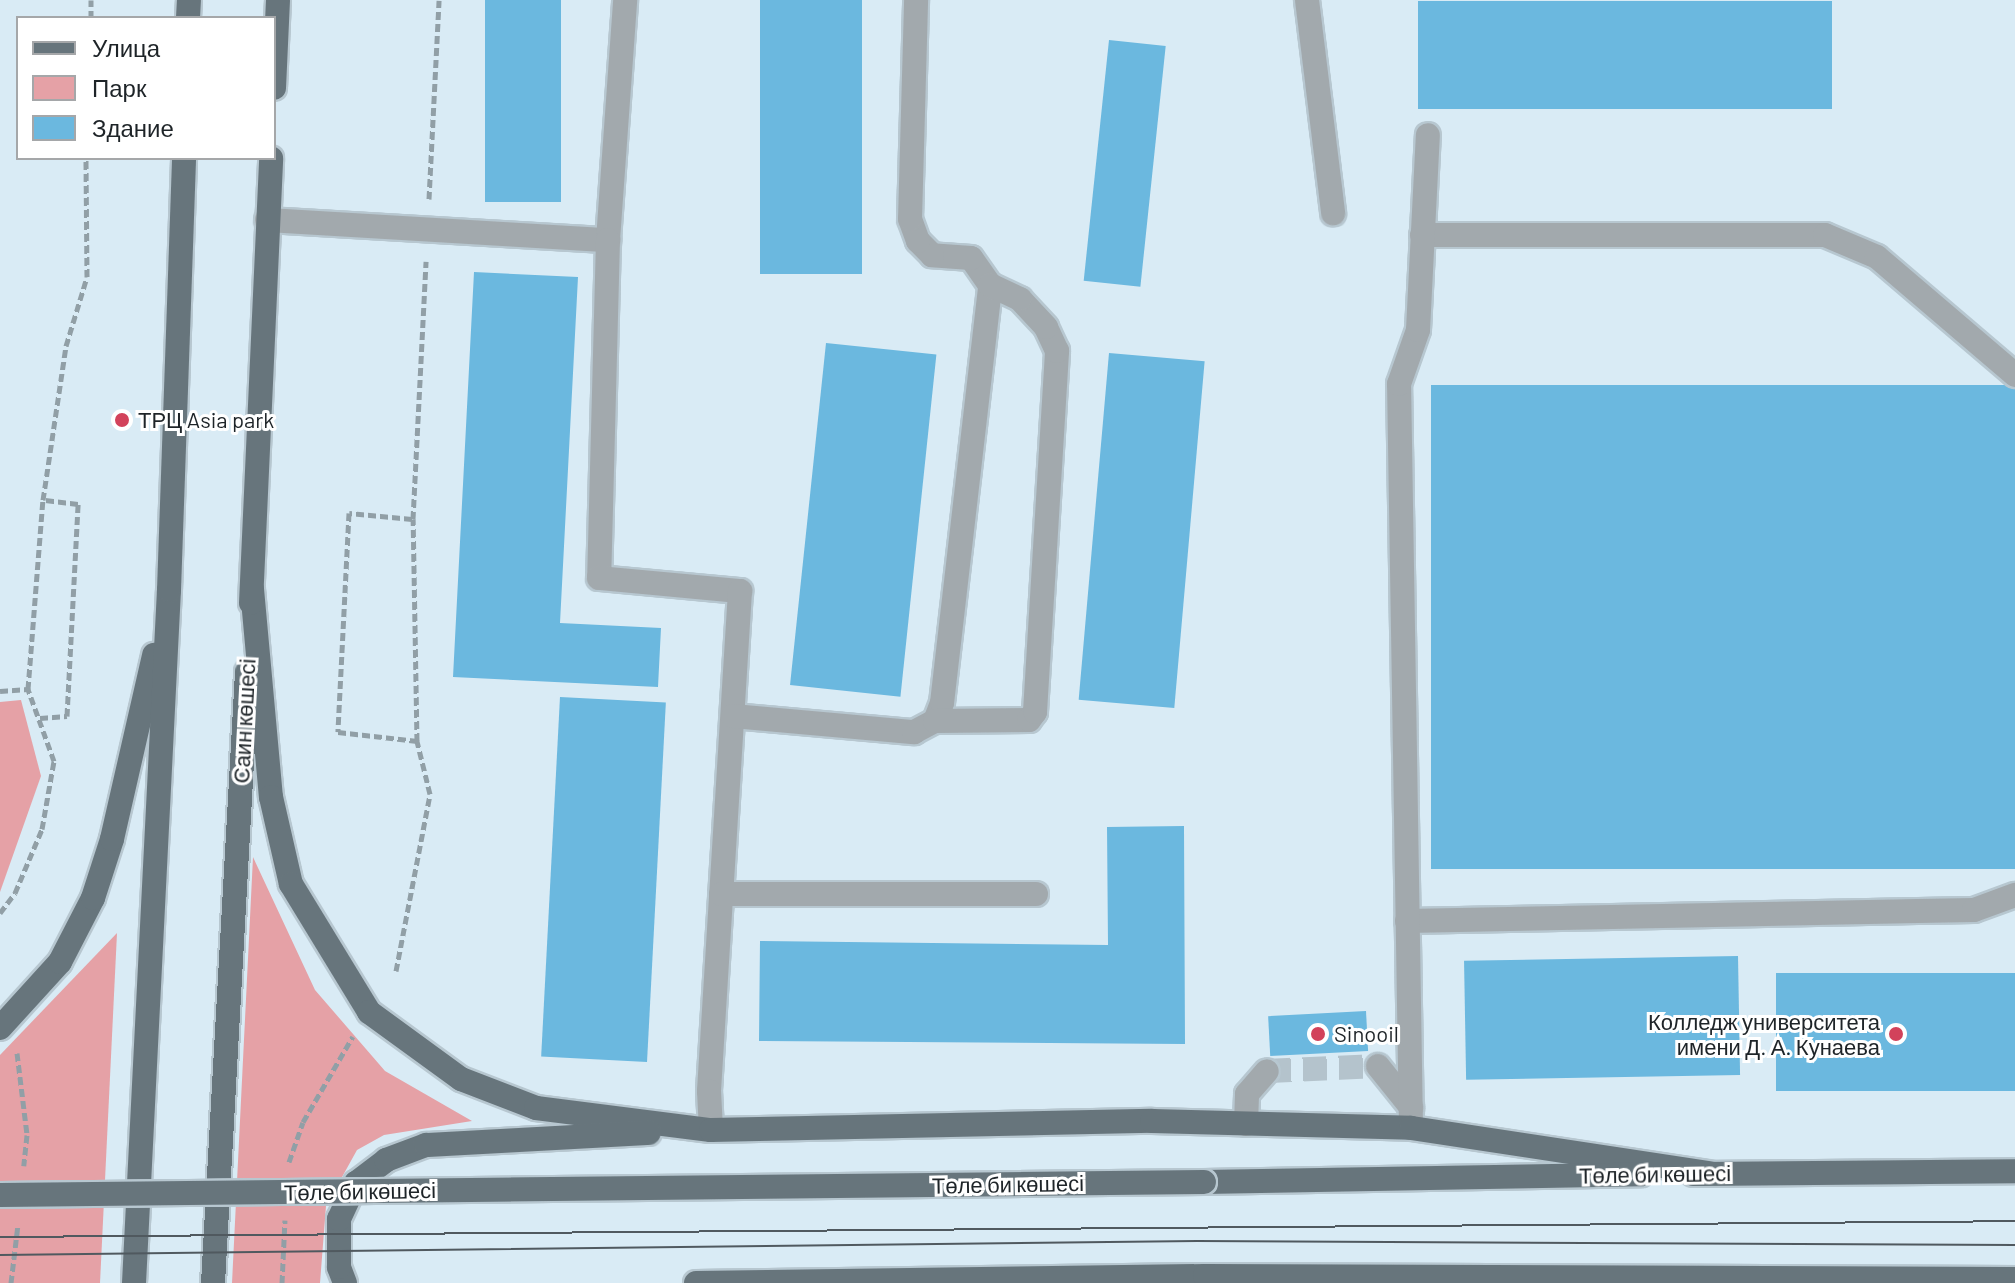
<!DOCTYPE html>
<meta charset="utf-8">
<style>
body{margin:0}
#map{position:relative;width:2015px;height:1283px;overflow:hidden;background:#d9ebf5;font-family:Barlow,sans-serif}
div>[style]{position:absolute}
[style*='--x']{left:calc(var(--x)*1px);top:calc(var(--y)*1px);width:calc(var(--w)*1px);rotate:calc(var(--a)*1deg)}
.green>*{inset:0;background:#e5a1a6}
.building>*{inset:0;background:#6bb8df;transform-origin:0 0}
.minor-tunnel>*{height:24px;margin-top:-12px;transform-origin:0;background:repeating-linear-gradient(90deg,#b4c3cc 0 24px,transparent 0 36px)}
.path>*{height:5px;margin-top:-2.5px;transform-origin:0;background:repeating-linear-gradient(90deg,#919fa6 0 8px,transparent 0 12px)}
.roads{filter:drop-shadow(2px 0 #b7c7d0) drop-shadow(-2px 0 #b7c7d0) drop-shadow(0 2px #b7c7d0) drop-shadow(0 -2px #b7c7d0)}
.minor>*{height:24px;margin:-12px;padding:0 12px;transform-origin:12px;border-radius:12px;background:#a2a9ad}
.major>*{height:24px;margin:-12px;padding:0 12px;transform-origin:12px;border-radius:12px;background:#67757c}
.tram>*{height:2px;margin:-1px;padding:0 1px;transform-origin:1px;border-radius:1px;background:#50595f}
.bridges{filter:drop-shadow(2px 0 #b7c7d0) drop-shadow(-2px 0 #b7c7d0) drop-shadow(0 2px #b7c7d0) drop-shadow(0 -2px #b7c7d0)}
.major-bridge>*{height:24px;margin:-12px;padding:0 12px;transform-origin:12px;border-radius:12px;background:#67757c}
.dots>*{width:22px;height:22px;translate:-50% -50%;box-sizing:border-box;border:4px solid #fff;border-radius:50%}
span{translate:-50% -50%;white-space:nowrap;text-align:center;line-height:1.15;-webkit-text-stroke:6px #fff;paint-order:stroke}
.poi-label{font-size:22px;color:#1e2428}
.left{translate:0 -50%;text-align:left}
.right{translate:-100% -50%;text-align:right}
.street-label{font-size:22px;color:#1e2428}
.legend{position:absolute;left:16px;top:16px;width:260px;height:144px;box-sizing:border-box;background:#fff;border:2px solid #a5a7a9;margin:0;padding:10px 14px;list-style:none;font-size:24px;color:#1e2428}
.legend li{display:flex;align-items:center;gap:16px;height:40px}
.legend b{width:40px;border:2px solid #a5a7a9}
</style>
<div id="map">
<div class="green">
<div style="clip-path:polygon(21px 700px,41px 776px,0 892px,0 702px)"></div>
<div style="clip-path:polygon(253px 857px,315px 990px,385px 1071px,472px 1121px,384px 1135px,357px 1150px,326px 1206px,320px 1283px,232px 1283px)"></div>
<div style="clip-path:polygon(117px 933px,100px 1283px,0 1283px,0 1055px)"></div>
</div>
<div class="building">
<div style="left:485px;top:0;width:76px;height:202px"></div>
<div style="left:760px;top:0;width:102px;height:274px"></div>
<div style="left:1832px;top:1px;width:108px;height:414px;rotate:90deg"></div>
<div style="left:1109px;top:40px;width:57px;height:242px;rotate:6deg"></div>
<div style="clip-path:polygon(474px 272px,578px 277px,560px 623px,661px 628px,658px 687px,453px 677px)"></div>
<div style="left:826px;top:343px;width:111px;height:344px;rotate:6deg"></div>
<div style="left:1109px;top:353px;width:96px;height:348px;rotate:5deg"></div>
<div style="left:1431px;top:385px;width:584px;height:484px"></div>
<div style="left:560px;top:697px;width:106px;height:360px;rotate:3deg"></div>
<div style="clip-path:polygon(1184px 826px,1185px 1044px,759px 1041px,760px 941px,1108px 945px,1107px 827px)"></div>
<div style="left:1738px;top:956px;width:119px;height:274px;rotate:89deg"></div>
<div style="left:2015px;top:973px;width:118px;height:239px;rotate:90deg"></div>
<div style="left:1366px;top:1011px;width:40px;height:98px;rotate:87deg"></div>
</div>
<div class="minor-tunnel">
<div style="--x:1267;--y:1071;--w:111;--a:-2.6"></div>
</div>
<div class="path">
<div style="--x:91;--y:18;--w:18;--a:-90"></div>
<div style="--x:429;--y:199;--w:199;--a:-87.1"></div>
<div style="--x:412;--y:519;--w:63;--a:-174.6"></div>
<div style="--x:349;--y:513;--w:219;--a:92.9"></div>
<div style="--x:338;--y:732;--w:80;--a:6.5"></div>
<div style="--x:0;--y:691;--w:28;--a:-4"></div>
<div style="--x:40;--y:718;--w:27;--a:-4"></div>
<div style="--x:67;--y:716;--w:212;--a:-87"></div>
<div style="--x:78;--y:504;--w:35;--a:-173"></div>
<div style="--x:0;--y:913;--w:25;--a:-53"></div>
<div style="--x:15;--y:893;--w:69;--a:-67.1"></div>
<div style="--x:42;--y:829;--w:69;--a:-80"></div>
<div style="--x:54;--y:761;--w:77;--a:-109.9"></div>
<div style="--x:28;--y:689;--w:190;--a:-85.5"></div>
<div style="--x:43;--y:500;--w:156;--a:-81.5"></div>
<div style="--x:66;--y:346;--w:72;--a:-73.1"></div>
<div style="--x:87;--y:277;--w:119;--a:-90.5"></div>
<div style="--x:396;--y:971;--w:180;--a:-79.1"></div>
<div style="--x:430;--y:794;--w:55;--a:-103.8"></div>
<div style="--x:417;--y:741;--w:222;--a:-91"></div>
<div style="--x:413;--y:519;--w:258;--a:-87.1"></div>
<div style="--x:17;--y:1053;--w:83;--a:83"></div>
<div style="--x:27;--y:1135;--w:31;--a:96"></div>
<div style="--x:289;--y:1162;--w:42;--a:-70.7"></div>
<div style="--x:303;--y:1122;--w:99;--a:-59.8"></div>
<div style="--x:11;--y:1283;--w:59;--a:-83.2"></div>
<div style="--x:282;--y:1283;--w:63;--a:-87.3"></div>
</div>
<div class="roads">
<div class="minor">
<div style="--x:1307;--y:0;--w:215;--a:83"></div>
<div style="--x:267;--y:220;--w:342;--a:3.4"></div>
<div style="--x:608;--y:240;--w:241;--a:-85.9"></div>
<div style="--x:1422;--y:235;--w:403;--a:0"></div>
<div style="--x:1825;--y:235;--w:56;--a:22.9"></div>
<div style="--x:1877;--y:257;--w:182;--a:40.5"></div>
<div style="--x:608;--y:240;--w:338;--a:91.5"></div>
<div style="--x:599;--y:578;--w:142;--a:5.3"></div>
<div style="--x:740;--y:591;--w:501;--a:93.55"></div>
<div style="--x:709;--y:1091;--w:39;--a:87"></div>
<div style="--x:733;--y:716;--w:182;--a:5.1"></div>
<div style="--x:914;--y:732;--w:24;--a:-28"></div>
<div style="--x:935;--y:721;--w:19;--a:-69"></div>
<div style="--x:942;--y:703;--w:421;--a:-83.4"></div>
<div style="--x:990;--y:285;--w:33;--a:-125"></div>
<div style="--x:971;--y:258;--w:39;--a:-176"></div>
<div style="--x:932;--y:255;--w:20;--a:-135"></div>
<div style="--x:918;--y:241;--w:23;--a:-110"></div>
<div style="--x:910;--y:219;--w:219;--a:-88.4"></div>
<div style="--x:935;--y:721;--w:94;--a:-0.6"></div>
<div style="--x:1029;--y:720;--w:10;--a:-53"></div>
<div style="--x:1035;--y:712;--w:362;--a:-86.5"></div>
<div style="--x:1057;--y:351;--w:26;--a:-115"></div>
<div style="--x:1046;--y:327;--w:38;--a:-133"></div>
<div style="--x:1020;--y:299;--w:33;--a:-155"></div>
<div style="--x:721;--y:894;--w:315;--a:0"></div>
<div style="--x:1407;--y:921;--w:567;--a:-1.11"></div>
<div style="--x:1974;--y:910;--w:44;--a:-20.1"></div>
<div style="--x:1378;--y:1066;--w:53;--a:51.2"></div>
<div style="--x:1246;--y:1124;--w:30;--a:-88"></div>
<div style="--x:1247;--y:1094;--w:30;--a:-49"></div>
<div style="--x:1411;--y:1128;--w:744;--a:-90.92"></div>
<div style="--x:1399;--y:384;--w:57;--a:-70.6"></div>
<div style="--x:1418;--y:330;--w:195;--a:-87.1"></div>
</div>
<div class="major">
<div style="--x:188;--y:18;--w:18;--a:-87"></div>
<div style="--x:274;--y:88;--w:88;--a:-87.4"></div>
<div style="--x:252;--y:589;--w:209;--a:84.8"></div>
<div style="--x:271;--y:797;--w:89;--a:77.1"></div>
<div style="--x:291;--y:884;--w:150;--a:58.6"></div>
<div style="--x:369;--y:1012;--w:114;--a:36.1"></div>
<div style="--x:461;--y:1079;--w:80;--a:21.1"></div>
<div style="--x:536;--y:1108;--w:176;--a:7.2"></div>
<div style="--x:711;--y:1130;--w:441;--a:-1.2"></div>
<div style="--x:1152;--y:1121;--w:259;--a:1.5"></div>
<div style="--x:1411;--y:1128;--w:301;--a:8.6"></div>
<div style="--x:251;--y:603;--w:445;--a:-87.4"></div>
<div style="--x:0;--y:1028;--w:89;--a:-47.7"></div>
<div style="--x:60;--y:962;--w:72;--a:-62.7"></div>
<div style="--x:93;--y:898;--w:62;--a:-72.1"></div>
<div style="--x:112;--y:839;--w:189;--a:-77.1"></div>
<div style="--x:1693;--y:1174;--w:322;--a:-0.5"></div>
<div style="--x:1204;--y:1182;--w:437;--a:-1"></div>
<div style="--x:134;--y:1283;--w:694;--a:-87.11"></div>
<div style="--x:169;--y:590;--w:432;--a:-88"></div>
<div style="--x:213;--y:1283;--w:612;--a:-86.81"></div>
<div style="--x:345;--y:1283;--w:17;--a:-111"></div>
<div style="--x:339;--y:1267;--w:48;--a:-90"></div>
<div style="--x:339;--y:1219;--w:40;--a:-65"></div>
<div style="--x:356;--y:1183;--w:38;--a:-37"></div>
<div style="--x:386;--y:1160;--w:43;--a:-20.6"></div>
<div style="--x:426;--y:1145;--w:223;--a:-3.1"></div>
<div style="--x:696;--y:1283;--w:509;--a:-0.79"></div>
<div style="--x:1205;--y:1276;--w:810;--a:0.21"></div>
</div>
</div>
<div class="tram">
<div style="--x:0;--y:1237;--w:2015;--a:-0.45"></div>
<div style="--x:0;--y:1255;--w:1197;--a:-0.67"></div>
<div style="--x:1197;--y:1241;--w:818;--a:0.28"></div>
</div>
<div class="bridges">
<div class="major-bridge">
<div style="--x:0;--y:1195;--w:1204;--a:-0.62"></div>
</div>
</div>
<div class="dots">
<div style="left:122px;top:420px;background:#d2425b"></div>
<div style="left:1318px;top:1034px;background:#d2425b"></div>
<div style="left:1896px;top:1034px;background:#d2425b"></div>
</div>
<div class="poi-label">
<span class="left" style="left:138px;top:420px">ТРЦ Asia park</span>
<span class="right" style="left:1880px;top:1034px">Колледж университета<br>имени Д. А. Кунаева</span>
<span class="left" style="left:1334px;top:1034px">Sinooil</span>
</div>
<div class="street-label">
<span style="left:244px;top:721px;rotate:-87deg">Саин көшесі</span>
<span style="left:1655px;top:1174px;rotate:-1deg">Төле би көшесі</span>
<span style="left:1008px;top:1184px;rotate:-1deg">Төле би көшесі</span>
<span style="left:360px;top:1191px;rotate:-1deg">Төле би көшесі</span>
</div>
<ul class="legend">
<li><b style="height:10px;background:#67757c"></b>Улица</li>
<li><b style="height:22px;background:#e5a1a6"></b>Парк</li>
<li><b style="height:22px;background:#6bb8df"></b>Здание</li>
</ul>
</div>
